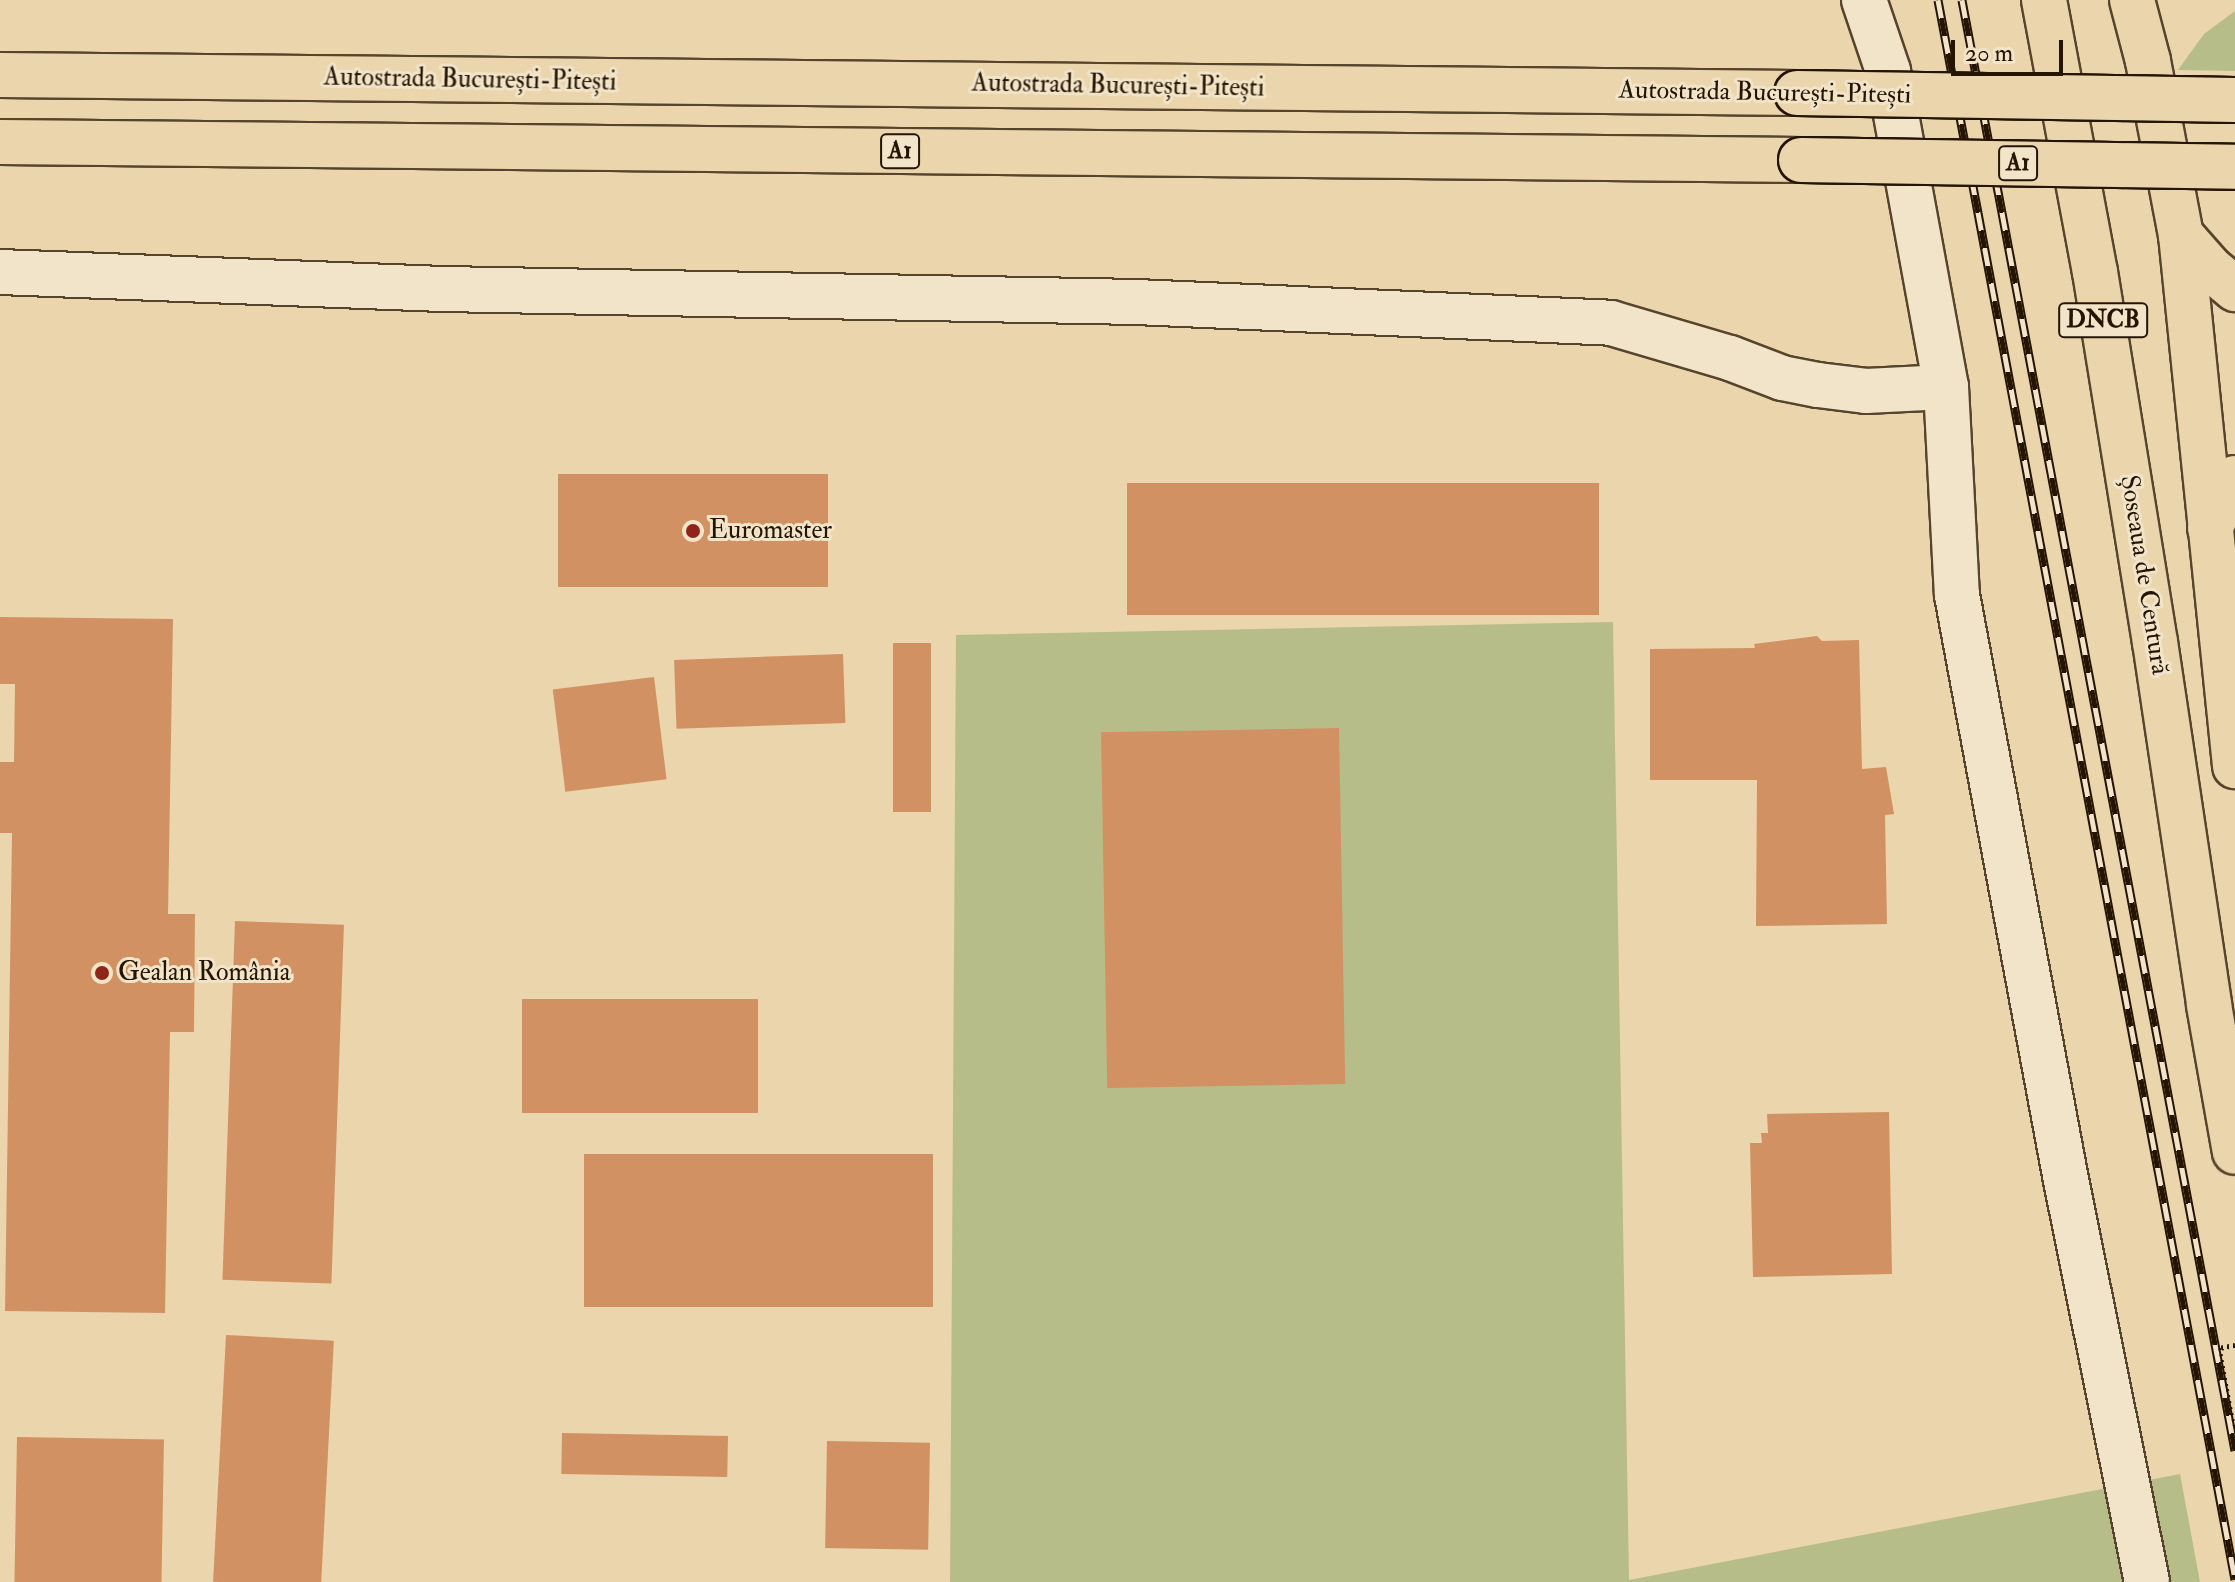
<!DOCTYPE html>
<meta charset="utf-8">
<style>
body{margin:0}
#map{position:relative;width:2235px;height:1582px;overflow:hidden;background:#ead5ac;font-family:"IM FELL Double Pica",serif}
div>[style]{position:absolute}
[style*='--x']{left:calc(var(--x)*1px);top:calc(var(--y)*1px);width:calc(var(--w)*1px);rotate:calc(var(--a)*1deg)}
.green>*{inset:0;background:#b7bd89}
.building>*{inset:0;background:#d19163;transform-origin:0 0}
.path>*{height:5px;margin-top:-2.5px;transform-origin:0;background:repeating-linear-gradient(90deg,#241401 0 2px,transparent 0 6px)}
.roads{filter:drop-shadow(2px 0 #56442c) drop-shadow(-2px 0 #56442c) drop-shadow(0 2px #56442c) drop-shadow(0 -2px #56442c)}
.minor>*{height:44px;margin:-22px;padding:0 22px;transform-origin:22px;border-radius:22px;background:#f1e4c9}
.major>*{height:44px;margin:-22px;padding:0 22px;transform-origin:22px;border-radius:22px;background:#ead5ac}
.highway>*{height:44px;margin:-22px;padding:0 22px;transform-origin:22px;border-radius:22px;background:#ead5ac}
.rail>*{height:9px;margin-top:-4.5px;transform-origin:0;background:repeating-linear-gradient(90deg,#f1e4c9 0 18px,#241401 0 36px);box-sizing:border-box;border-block:2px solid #241401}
.bridges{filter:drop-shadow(2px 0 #241401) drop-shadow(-2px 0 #241401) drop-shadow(0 2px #241401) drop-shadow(0 -2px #241401)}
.highway-bridge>*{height:44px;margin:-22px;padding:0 22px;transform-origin:22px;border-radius:22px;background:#ead5ac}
.dots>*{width:22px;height:22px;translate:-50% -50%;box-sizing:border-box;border:4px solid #f1e4c9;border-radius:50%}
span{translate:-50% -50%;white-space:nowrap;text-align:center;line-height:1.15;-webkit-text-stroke:6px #f1e4c9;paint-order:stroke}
.shield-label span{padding:2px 6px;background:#f1e4c9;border:2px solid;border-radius:6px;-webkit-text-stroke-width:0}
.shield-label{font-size:24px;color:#241401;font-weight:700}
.street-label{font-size:26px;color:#241401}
.poi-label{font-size:26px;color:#241401}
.left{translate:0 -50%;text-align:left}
.scale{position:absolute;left:1951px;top:40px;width:112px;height:36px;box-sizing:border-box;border:4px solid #241401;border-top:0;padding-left:10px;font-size:24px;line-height:28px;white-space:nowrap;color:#241401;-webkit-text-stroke:6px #f1e4c9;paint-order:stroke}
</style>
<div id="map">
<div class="green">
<div style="clip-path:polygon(2235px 11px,2235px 71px,2178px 70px,2204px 34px)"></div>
<div style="clip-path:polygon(1613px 622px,1629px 1580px,2180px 1474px,2200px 1582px,950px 1582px,956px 635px)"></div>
</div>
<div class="building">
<div style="left:828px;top:474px;width:113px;height:270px;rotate:90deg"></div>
<div style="left:1599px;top:483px;width:132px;height:472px;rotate:90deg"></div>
<div style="clip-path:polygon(0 617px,173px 619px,168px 914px,195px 914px,194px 1032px,170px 1032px,165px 1313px,5px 1311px,12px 833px,0 833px,0 762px,14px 762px,15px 684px,0 684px)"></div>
<div style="clip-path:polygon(1817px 636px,1822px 641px,1859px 640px,1862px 769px,1886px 767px,1894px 814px,1885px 815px,1887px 924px,1756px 926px,1757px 780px,1650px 780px,1650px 649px,1755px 648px,1754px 644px)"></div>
<div style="left:893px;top:643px;width:38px;height:169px"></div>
<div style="left:843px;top:654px;width:69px;height:169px;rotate:88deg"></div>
<div style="left:654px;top:677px;width:103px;height:102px;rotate:83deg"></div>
<div style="left:1339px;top:728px;width:356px;height:238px;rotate:89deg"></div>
<div style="left:235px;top:921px;width:109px;height:359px;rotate:2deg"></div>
<div style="left:522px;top:999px;width:236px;height:114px"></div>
<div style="clip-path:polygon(1889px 1112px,1892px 1274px,1753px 1277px,1750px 1143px,1762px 1143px,1761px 1133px,1768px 1133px,1767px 1114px)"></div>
<div style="left:584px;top:1154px;width:349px;height:153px"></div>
<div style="left:226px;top:1335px;width:108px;height:247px;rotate:3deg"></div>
<div style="left:562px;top:1433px;width:166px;height:41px;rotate:1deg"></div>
<div style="left:17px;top:1437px;width:147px;height:145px;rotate:1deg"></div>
<div style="left:827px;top:1441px;width:103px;height:107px;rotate:1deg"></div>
</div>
<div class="path">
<div style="--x:2235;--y:1345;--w:16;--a:169"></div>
<div style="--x:2219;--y:1348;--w:89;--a:79.7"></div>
</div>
<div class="roads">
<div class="minor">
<div style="--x:1864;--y:0;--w:75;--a:71.3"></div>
<div style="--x:1888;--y:71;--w:321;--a:79.6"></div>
<div style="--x:1946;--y:387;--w:208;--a:87"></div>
<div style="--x:1957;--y:595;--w:595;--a:79.45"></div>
<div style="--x:2066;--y:1180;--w:410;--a:78.6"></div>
<div style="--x:0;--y:272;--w:442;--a:2.2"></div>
<div style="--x:442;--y:289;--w:694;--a:1.07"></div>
<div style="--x:1136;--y:302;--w:475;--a:2.5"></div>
<div style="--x:1611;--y:323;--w:124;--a:16.4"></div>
<div style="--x:1730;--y:358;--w:56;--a:21"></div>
<div style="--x:1782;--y:378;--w:37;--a:11"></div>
<div style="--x:1818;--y:385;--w:48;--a:7.1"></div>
<div style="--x:1866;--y:391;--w:80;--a:-2.9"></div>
</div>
<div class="major">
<div style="--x:2044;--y:0;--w:277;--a:79.4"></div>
<div style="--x:2095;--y:272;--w:375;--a:80.8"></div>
<div style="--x:2155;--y:642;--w:367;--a:81.5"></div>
<div style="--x:2209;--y:1005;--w:149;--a:80"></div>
<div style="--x:2132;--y:0;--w:63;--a:75.3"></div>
<div style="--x:2148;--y:61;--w:177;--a:79.3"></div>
<div style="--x:2181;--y:235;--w:534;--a:84.19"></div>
</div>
<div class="highway">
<div style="--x:0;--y:75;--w:1797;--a:0.57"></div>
<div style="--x:0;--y:142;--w:1801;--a:0.57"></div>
<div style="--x:2181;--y:235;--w:44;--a:48.7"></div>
<div style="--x:2210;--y:268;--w:33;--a:40"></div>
<div style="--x:2210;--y:528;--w:56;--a:-63.4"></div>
</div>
</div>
<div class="rail">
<div style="--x:1938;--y:0;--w:1607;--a:79.35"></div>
<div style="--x:1962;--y:0;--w:1476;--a:79.34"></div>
</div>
<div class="bridges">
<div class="highway-bridge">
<div style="--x:1797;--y:93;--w:438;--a:0.9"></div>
<div style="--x:1801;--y:160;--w:434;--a:0.9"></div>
</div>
</div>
<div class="dots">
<div style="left:693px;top:531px;background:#8f2418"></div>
<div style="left:102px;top:973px;background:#8f2418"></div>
</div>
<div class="shield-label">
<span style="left:900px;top:151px">A1</span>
<span style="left:2018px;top:163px">A1</span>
<span style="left:2103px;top:320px">DNCB</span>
</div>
<div class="street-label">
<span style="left:470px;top:80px;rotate:1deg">Autostrada București-Pitești</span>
<span style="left:1118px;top:86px;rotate:1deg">Autostrada București-Pitești</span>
<span style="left:1765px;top:93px;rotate:1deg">Autostrada București-Pitești</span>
<span style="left:2144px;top:575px;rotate:81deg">Șoseaua de Centură</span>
</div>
<div class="poi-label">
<span class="left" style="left:709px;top:531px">Euromaster</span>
<span class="left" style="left:118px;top:973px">Gealan România</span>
</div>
<div class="scale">20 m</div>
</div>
